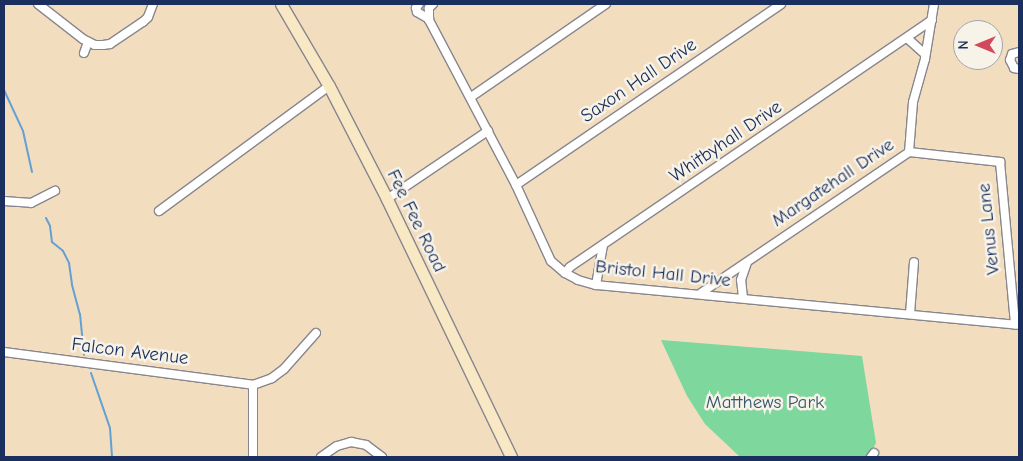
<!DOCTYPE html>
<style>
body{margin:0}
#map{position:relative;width:1023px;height:461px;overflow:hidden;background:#f3ddbf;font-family:"Comic Neue",sans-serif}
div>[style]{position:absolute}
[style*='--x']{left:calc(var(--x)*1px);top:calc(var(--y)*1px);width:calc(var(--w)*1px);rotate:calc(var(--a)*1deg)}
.green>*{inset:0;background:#7ed79c}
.stream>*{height:2px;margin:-1px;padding:0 1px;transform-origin:1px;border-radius:1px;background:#63a0d4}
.roads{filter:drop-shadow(1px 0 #87868e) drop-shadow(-1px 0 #87868e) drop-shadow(0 1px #87868e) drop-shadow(0 -1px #87868e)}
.street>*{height:8px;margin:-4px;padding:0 4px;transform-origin:4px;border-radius:4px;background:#fff}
.secondary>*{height:11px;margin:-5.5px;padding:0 5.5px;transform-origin:5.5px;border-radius:5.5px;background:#f8e8c3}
span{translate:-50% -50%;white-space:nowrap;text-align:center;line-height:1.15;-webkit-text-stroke:5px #f7f3e8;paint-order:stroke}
.street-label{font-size:19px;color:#1b2f5e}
.park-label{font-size:19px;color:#34596e}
.frame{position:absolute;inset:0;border:5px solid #1b2f5e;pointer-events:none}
.north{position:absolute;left:953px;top:20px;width:50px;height:50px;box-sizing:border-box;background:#f7f3e8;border:1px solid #9fa5b1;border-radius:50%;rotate:270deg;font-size:14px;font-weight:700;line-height:20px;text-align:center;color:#1b2f5e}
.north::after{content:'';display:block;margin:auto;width:18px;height:22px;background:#d1495b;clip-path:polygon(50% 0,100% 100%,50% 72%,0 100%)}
</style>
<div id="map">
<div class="green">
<div style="clip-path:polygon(661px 340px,862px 356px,876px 443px,868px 457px,740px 457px,705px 424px,687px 396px)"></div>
</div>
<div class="stream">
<div style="--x:4;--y:90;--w:45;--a:65.1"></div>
<div style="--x:23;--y:131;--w:42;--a:77.6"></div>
<div style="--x:46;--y:218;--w:9;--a:63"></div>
<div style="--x:50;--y:226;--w:16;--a:83"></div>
<div style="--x:52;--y:242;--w:14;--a:39"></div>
<div style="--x:63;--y:251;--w:13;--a:63"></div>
<div style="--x:69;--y:263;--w:22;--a:82"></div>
<div style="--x:72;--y:285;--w:30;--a:75"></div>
<div style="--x:80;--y:314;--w:41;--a:84.4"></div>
<div style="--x:91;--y:373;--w:58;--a:70.9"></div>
<div style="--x:110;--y:428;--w:29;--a:86"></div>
</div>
<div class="roads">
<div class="street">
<div style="--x:38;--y:4;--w:57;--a:37.9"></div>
<div style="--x:83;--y:39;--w:13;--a:27"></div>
<div style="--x:95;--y:45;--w:8;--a:0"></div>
<div style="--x:103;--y:45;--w:7;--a:-8"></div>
<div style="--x:110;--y:44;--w:40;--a:-34"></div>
<div style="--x:143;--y:22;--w:7;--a:-45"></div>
<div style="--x:148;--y:17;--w:14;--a:-69"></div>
<div style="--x:419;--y:4;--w:5;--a:127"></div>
<div style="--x:416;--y:8;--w:4;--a:76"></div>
<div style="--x:417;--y:12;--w:14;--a:30"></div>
<div style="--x:433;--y:4;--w:6;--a:135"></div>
<div style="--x:429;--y:8;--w:12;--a:90"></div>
<div style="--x:429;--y:20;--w:187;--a:62.2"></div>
<div style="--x:516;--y:185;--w:84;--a:65.3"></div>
<div style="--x:551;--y:261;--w:18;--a:41"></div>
<div style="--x:565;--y:273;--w:15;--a:28"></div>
<div style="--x:578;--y:280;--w:19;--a:16"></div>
<div style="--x:596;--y:285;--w:425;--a:5.4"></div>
<div style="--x:907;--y:38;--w:24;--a:42"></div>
<div style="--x:1019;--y:52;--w:7;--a:164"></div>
<div style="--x:1012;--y:54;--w:6;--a:108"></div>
<div style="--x:1010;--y:60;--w:9;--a:63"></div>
<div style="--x:1014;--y:68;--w:5;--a:11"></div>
<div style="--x:84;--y:53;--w:12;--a:-70"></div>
<div style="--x:471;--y:97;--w:164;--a:-34.6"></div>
<div style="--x:909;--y:152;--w:92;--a:6.3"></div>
<div style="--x:1000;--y:162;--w:163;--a:84.7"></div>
<div style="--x:516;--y:185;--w:321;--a:-34.3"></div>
<div style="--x:387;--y:199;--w:122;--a:-34"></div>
<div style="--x:4;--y:201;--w:27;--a:4"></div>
<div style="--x:31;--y:203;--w:27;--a:-27"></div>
<div style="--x:159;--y:211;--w:211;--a:-36.3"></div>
<div style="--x:565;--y:273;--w:8;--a:-50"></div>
<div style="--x:570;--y:267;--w:438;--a:-34.3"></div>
<div style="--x:596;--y:285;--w:40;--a:-80"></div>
<div style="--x:701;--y:293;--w:251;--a:-34.1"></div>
<div style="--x:909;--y:152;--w:50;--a:-85.4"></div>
<div style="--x:913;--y:102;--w:45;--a:-74.4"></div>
<div style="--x:925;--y:59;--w:56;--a:-80.7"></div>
<div style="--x:743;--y:298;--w:18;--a:-96"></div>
<div style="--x:741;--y:280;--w:18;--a:-71"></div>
<div style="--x:910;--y:314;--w:52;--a:-85.6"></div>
<div style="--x:4;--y:352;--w:251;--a:7.5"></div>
<div style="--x:253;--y:385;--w:20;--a:-20"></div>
<div style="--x:272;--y:378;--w:15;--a:-37"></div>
<div style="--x:284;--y:369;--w:48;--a:-48.4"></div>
<div style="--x:253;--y:385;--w:72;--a:90"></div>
<div style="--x:321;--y:457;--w:19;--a:-35"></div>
<div style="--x:337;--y:446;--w:15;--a:-16"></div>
<div style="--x:351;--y:442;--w:15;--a:11"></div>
<div style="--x:366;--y:445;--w:20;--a:37"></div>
<div style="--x:871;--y:457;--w:5;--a:-53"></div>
</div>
<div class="secondary">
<div style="--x:281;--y:4;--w:95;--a:59.7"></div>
<div style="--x:329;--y:86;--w:127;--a:62.8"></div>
<div style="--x:387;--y:199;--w:286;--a:64.3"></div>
</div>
</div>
<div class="street-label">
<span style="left:639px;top:81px;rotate:-34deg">Saxon Hall Drive</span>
<span style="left:726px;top:142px;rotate:-34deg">Whitbyhall Drive</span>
<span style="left:833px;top:183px;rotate:-34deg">Margatehall Drive</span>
<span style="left:416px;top:221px;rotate:64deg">Fee Fee Road</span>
<span style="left:989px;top:229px;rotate:-96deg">Venus Lane</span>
<span style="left:663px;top:274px;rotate:6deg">Bristol Hall Drive</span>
<span style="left:130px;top:352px;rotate:7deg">Falcon Avenue</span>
</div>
<div class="park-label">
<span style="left:765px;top:403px">Matthews Park</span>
</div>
<div class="frame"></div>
<div class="north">N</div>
</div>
